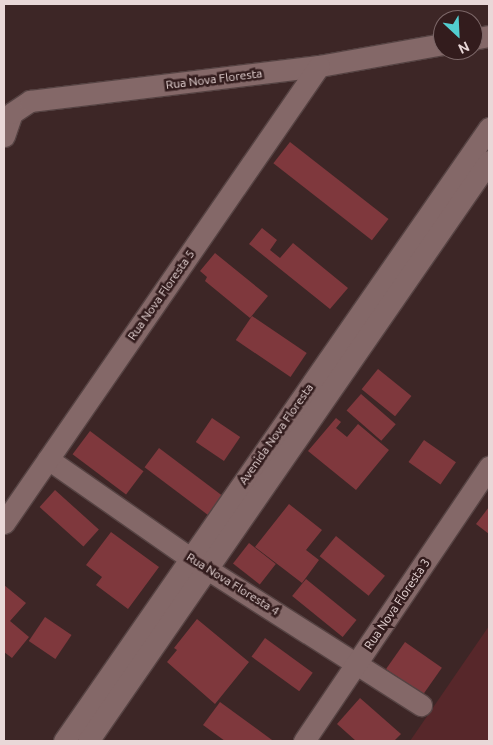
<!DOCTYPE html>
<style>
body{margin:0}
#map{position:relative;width:493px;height:745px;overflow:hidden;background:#3d2626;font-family:Ubuntu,sans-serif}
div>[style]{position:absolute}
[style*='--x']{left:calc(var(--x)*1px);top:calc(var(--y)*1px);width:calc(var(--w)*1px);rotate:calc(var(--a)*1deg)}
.green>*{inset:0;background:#57272a}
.building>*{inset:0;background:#7f383d;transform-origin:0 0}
.roads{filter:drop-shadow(1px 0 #564343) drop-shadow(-1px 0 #564343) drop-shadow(0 1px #564343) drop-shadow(0 -1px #564343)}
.minor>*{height:21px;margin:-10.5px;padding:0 10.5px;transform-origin:10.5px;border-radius:10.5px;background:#846868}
span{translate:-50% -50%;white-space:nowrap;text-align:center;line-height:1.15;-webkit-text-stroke:5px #331c1d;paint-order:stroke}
.street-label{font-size:12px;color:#e9d8d8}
.frame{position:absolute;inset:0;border:5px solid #e9d8d8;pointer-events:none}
.north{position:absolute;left:433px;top:10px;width:50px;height:50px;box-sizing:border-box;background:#331c1d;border:1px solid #7c6768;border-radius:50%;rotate:155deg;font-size:14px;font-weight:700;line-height:20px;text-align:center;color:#e9d8d8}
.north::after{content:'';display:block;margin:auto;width:18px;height:22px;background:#52cdd0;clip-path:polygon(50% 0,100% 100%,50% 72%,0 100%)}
</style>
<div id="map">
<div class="green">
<div style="clip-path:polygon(489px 626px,489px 741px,410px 741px)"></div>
</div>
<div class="building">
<div style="left:290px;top:142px;width:125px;height:27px;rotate:38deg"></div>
<div style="clip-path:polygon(262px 228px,277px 240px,270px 250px,280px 258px,293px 243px,348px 288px,330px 309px,249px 244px)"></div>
<div style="clip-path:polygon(215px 253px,268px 296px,250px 318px,205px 281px,207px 277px,200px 271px)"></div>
<div style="left:252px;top:316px;width:66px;height:29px;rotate:34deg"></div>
<div style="left:378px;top:369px;width:43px;height:26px;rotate:39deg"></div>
<div style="left:361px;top:394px;width:46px;height:22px;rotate:41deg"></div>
<div style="left:212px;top:418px;width:34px;height:29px;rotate:34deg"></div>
<div style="clip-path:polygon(336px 418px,341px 422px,336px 428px,347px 437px,358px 424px,389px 450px,356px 490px,308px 451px)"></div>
<div style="left:90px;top:431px;width:67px;height:29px;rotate:37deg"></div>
<div style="left:424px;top:440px;width:39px;height:27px;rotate:35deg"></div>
<div style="left:159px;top:448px;width:81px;height:24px;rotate:37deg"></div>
<div style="left:55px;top:490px;width:59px;height:23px;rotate:42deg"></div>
<div style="clip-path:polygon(289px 504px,322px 530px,306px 550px,319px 560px,302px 583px,255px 547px)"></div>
<div style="clip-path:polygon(489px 507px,489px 534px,476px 524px)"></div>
<div style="clip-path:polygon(111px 532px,159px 567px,128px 609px,96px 585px,102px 577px,86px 565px)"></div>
<div style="left:336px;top:536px;width:63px;height:26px;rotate:39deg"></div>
<div style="left:249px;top:543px;width:34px;height:26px;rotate:38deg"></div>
<div style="left:306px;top:579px;width:65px;height:22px;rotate:39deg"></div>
<div style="clip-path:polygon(4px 585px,26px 603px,10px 621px,29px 637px,12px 658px,4px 652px)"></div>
<div style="left:45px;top:617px;width:32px;height:29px;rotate:34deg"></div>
<div style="clip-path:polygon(197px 619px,249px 662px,215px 704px,167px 662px,177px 650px,174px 648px)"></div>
<div style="left:265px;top:638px;width:59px;height:23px;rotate:36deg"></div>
<div style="left:405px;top:642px;width:45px;height:33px;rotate:35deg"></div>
<div style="clip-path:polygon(360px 698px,401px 734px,394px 741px,356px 741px,337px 724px)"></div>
<div style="clip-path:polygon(220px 702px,272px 740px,271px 741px,225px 741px,203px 725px)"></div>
</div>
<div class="roads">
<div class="minor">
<div style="--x:473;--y:39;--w:16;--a:-11"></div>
<div style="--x:4;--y:136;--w:24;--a:-71"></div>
<div style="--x:12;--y:113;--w:22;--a:-34"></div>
<div style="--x:30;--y:101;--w:291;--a:-6.9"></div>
<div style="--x:319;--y:66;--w:126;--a:-10.1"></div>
<div style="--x:48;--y:459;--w:173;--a:34.9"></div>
<div style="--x:190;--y:558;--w:274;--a:32.5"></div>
<div style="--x:4;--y:523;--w:555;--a:-55.42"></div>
<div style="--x:64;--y:741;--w:746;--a:-55.27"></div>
<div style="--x:88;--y:741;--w:705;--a:-55.34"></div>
<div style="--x:304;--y:741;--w:331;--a:-56"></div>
</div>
</div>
<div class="street-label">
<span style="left:214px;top:79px;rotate:-7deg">Rua Nova Floresta</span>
<span style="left:161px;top:295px;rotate:-55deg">Rua Nova Floresta 5</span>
<span style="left:276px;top:434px;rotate:-55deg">Avenida Nova Floresta</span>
<span style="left:233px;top:584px;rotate:32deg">Rua Nova Floresta 4</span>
<span style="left:397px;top:604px;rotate:-56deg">Rua Nova Floresta 3</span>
</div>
<div class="frame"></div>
<div class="north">N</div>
</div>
